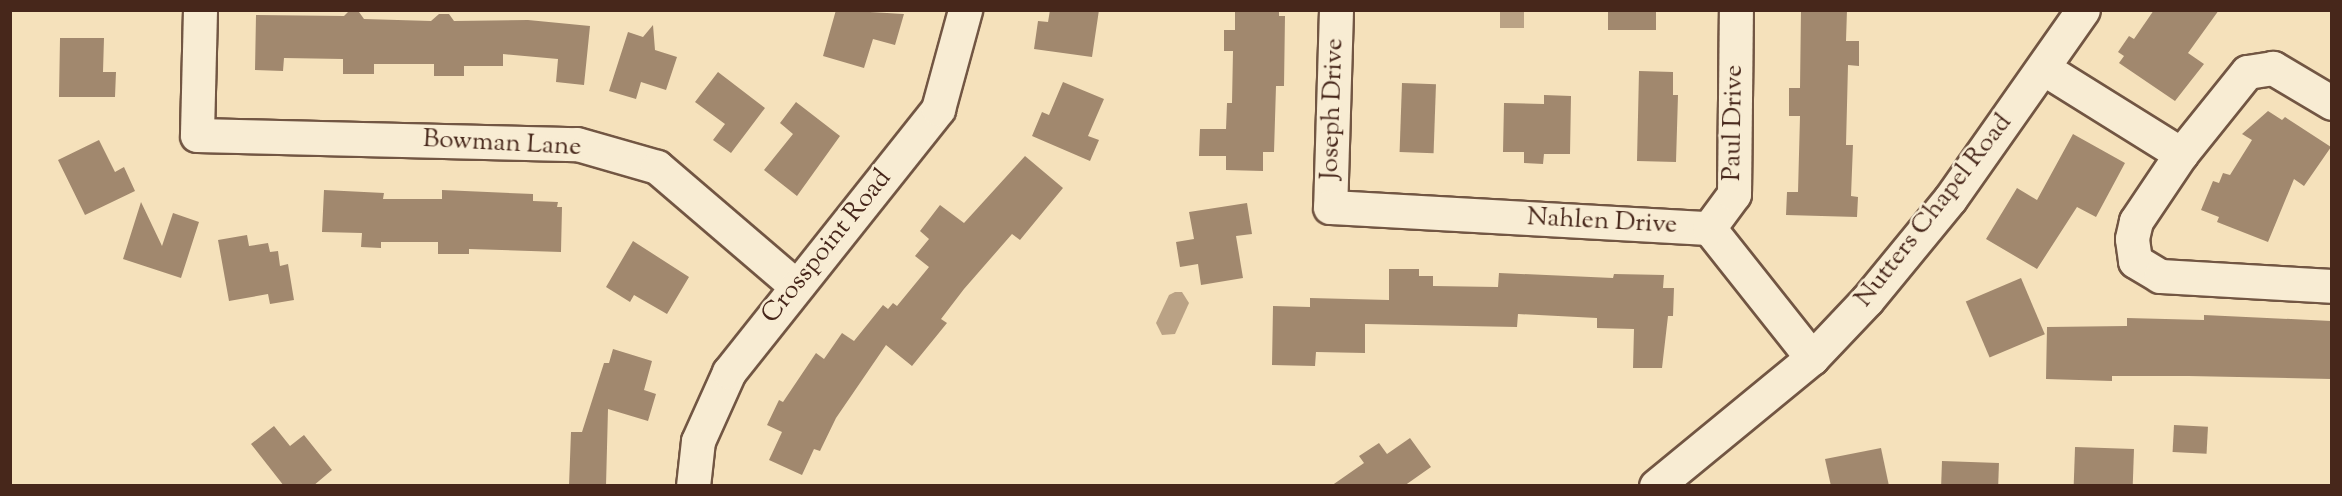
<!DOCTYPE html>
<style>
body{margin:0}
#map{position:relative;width:2342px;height:496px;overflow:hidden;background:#f5e1bb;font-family:"Sorts Mill Goudy",serif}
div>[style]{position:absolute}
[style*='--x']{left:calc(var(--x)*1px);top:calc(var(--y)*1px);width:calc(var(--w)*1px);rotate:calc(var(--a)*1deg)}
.water>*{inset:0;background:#baa285;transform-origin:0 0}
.building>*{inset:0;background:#a1886e;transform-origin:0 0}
.roads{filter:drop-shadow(2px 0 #725643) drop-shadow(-2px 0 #725643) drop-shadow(0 2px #725643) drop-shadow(0 -2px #725643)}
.minor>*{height:33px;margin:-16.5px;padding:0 16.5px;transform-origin:16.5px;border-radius:16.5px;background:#f8ecd3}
span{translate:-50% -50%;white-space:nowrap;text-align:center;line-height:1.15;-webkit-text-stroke:5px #f8ecd3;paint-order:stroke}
.street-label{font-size:26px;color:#47271b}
.frame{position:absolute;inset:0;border:12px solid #47271b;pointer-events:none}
</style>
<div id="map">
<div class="water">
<div style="left:1500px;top:11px;width:24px;height:17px"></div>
<div style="clip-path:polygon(1175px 292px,1182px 292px,1189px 303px,1175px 334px,1162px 335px,1156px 323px,1169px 295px)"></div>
</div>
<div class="building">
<div style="clip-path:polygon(836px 10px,904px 14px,895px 45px,873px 39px,864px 68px,823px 56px)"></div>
<div style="clip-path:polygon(1050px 10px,1099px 10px,1092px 57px,1034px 49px,1038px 21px,1048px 22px)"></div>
<div style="clip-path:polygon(1235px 10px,1279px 10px,1279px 16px,1285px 16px,1284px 86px,1276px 86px,1274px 152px,1263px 152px,1263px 171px,1226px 170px,1226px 156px,1199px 156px,1200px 129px,1226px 129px,1227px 103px,1232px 103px,1233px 51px,1224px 51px,1224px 30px,1235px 30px)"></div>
<div style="left:1608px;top:10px;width:48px;height:20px"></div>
<div style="clip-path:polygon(1801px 10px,1847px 10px,1846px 41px,1859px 41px,1859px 66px,1848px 65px,1846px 145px,1853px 145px,1851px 196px,1858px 197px,1857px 217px,1786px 215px,1787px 192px,1798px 192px,1800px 116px,1789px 116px,1789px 88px,1800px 88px)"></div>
<div style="clip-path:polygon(2154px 10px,2219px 10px,2188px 53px,2204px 64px,2175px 101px,2119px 63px,2124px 56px,2118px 52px,2129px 36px,2134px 39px)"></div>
<div style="clip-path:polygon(348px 12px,359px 12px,364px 19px,431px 21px,439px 14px,449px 14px,454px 21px,528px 20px,590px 26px,584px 85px,556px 82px,558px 59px,503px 54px,503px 66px,464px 66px,464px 76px,434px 76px,434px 64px,374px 64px,374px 74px,343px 74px,343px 59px,284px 58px,283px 71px,255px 70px,256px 15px,344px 16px)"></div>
<div style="clip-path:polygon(653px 25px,655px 50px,677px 57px,666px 90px,641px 82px,636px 99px,609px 91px,628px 32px,643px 37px)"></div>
<div style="clip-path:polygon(60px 38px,104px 38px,103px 72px,116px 72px,115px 97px,59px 97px)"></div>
<div style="clip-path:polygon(1639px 71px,1673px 72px,1673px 95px,1678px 95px,1676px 162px,1637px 161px)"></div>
<div style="clip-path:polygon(718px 72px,765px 108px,731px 153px,713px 140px,725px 124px,695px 102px)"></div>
<div style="clip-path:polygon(1063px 82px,1104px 99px,1088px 136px,1099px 140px,1090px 161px,1032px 136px,1042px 112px,1049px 115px)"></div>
<div style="left:1402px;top:83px;width:34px;height:69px;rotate:2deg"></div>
<div style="clip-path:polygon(1544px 95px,1571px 96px,1570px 154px,1544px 154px,1543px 164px,1524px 163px,1524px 152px,1503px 152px,1504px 103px,1544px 104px)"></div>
<div style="clip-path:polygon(796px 102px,840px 136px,797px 196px,764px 170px,793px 134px,780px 123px)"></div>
<div style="clip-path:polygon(2268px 111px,2282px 120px,2285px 117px,2331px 147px,2304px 186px,2294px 179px,2268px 242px,2217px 222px,2219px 217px,2201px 210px,2213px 181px,2219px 183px,2223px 173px,2230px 175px,2252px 140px,2242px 134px)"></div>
<div style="clip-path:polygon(2073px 134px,2125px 163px,2096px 217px,2077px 207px,2037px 269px,1986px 239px,2017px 188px,2037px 200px)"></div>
<div style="clip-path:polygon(99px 140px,115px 172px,124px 167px,135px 191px,85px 215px,58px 160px)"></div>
<div style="clip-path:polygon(1025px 156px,1063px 188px,1048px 206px,1020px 240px,1012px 234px,964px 289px,941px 319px,947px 323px,912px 366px,886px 345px,836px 418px,820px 451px,814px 449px,802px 475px,769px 460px,782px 432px,767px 425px,779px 400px,783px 402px,816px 353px,824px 359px,842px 333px,854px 341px,883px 305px,888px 309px,893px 303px,897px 306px,929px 267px,915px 256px,929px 239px,920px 231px,940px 205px,964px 223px)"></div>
<div style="clip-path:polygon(324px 190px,384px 193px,383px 199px,442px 199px,442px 190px,533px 194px,533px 201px,558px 202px,557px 207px,562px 207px,561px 252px,469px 249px,469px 254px,438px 254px,438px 242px,381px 242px,381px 248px,361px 247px,362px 233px,322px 232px)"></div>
<div style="clip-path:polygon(141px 202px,162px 246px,173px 213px,199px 222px,181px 278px,123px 259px)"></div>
<div style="clip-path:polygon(1247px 203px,1252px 234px,1236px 236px,1243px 278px,1201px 285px,1198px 264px,1180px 267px,1176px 242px,1194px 239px,1189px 212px)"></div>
<div style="clip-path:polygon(247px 235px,249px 246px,268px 243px,270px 252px,278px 251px,280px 266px,288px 264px,294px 300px,270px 304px,268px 294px,229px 301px,218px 240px)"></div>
<div style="clip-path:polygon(633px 241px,689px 277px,667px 314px,634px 295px,630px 302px,606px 287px)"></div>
<div style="clip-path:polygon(1389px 269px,1419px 269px,1419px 276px,1433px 276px,1433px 286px,1498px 287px,1499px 273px,1613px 278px,1614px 274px,1664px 275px,1663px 288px,1674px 288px,1673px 316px,1668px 316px,1662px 368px,1633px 368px,1634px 329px,1597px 328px,1597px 318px,1518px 314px,1517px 327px,1365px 324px,1365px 353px,1316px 352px,1315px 366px,1272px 365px,1273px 306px,1310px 307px,1310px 298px,1389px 300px)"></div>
<div style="left:2021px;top:278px;width:61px;height:60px;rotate:67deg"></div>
<div style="clip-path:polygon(2204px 315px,2331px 321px,2331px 379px,2188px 376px,2112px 376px,2112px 381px,2046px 379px,2047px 327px,2127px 326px,2127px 318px,2204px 320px)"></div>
<div style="clip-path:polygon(613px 349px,652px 361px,644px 390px,656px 394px,648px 421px,608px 409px,606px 486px,569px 486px,571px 432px,582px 432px,604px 363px,609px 363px)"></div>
<div style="left:2174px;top:425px;width:34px;height:27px;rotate:3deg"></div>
<div style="clip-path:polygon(274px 426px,290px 446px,304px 435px,332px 470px,313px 486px,284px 486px,251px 444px)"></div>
<div style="clip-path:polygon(1410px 438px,1431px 467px,1404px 486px,1331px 486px,1364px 463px,1359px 456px,1379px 443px,1387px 454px)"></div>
<div style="clip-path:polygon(1881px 448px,1889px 486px,1831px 486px,1825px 459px)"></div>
<div style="left:2134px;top:449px;width:37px;height:59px;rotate:92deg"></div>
<div style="left:1942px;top:461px;width:57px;height:25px;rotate:2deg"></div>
</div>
<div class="roads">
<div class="minor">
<div style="--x:200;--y:10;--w:125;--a:91.4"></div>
<div style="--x:197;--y:135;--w:380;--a:1.4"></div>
<div style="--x:577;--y:144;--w:83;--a:16"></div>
<div style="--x:657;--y:167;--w:183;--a:40.6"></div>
<div style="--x:1336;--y:10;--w:197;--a:91.7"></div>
<div style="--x:1330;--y:207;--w:380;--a:3.2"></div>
<div style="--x:1709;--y:228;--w:166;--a:51.6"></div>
<div style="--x:2043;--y:68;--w:163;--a:31.9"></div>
<div style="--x:2332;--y:103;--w:69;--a:-149.3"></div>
<div style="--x:2273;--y:68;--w:26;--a:171"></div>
<div style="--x:2247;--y:72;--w:105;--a:128.8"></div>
<div style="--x:2181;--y:154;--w:81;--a:123.9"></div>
<div style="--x:2136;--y:221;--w:18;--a:103"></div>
<div style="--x:2132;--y:239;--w:22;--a:82"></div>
<div style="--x:2135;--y:261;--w:29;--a:31"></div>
<div style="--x:2160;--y:276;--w:172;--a:3.3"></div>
<div style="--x:1709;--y:228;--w:42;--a:-53.7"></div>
<div style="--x:1734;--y:194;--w:184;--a:-89.4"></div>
<div style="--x:693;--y:486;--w:45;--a:-83.7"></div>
<div style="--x:698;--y:441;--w:76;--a:-65.8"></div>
<div style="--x:729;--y:372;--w:336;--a:-51.5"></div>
<div style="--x:938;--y:109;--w:103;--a:-74.7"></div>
<div style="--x:1656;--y:486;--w:202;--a:-39.4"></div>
<div style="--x:1812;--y:358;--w:80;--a:-46.5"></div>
<div style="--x:1867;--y:300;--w:131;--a:-50.6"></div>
<div style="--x:1950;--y:199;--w:231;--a:-54.9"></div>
</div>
</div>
<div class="street-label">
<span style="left:1333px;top:109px;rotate:-88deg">Joseph Drive</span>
<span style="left:1734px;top:123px;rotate:-89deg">Paul Drive</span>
<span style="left:502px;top:144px;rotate:3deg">Bowman Lane</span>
<span style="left:1934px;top:211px;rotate:-52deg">Nutters Chapel Road</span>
<span style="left:1602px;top:222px;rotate:3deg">Nahlen Drive</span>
<span style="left:827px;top:247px;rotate:-51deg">Crosspoint Road</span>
</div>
<div class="frame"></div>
</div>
